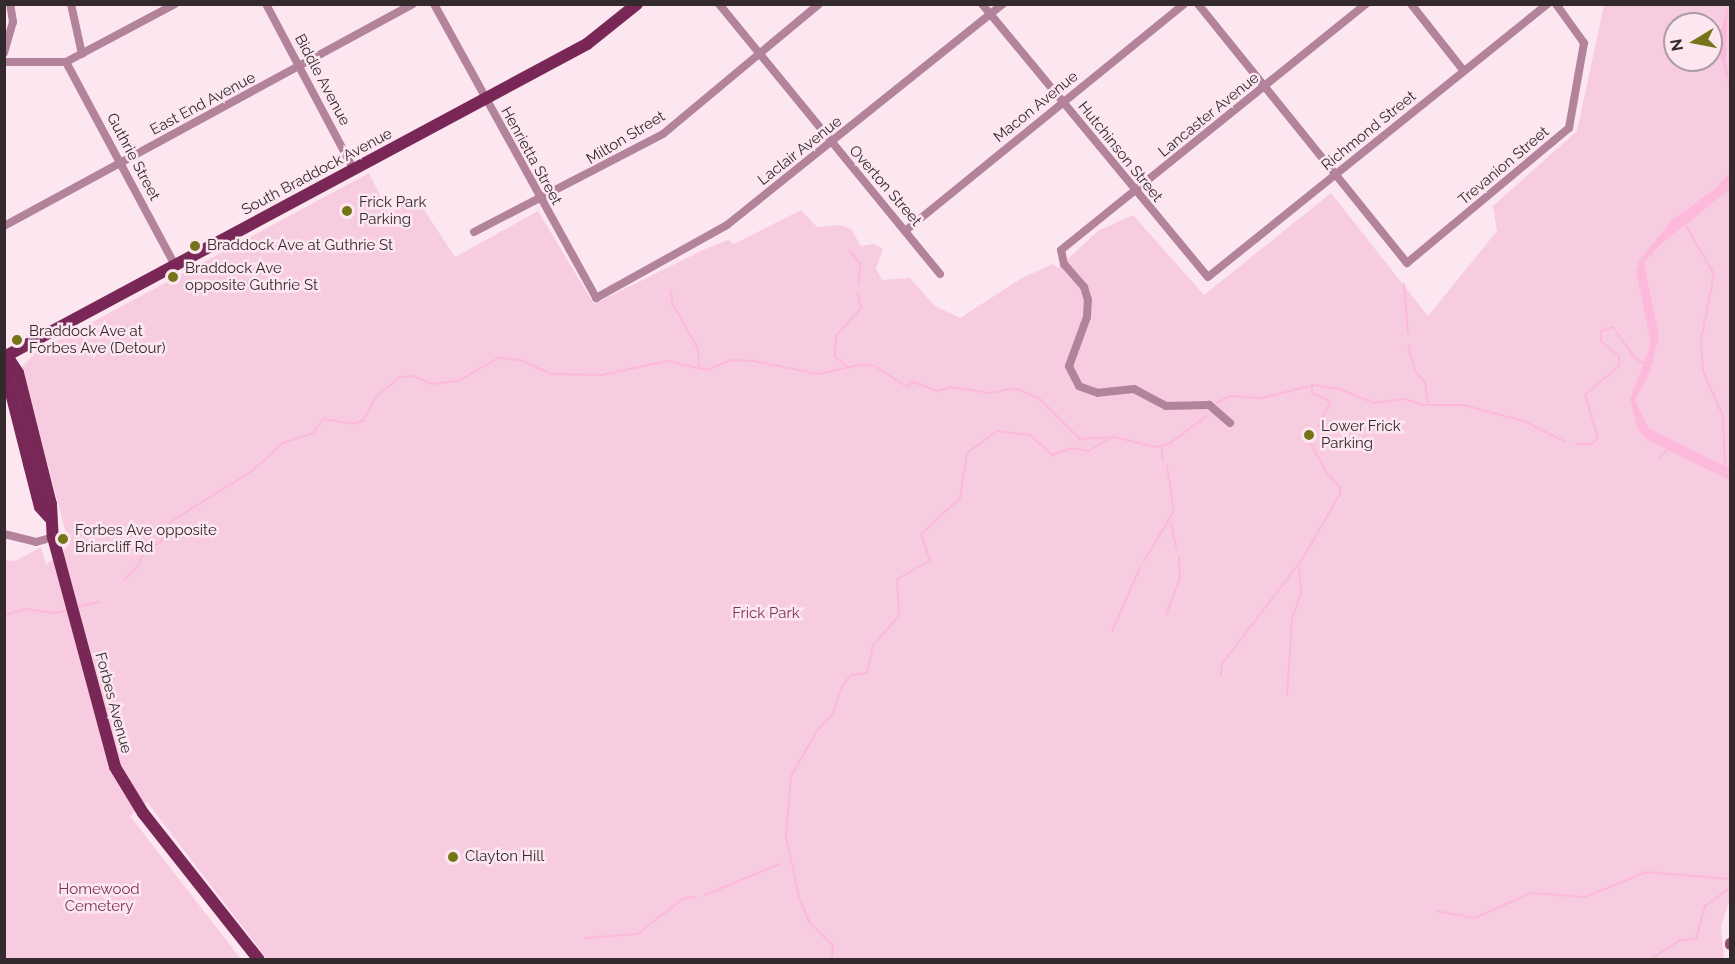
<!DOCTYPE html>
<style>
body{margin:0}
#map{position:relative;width:1735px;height:964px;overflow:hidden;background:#fce7f1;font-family:Raleway,sans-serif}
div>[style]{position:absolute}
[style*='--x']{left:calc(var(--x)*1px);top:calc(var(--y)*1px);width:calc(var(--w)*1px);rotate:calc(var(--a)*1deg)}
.green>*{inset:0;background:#f7cce0}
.water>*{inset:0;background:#fdb9db}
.stream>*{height:2px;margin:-1px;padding:0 1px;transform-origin:1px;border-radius:1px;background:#fdb9db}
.minor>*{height:8px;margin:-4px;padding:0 4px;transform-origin:4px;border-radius:4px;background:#b3839b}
.secondary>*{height:10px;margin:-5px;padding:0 5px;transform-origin:5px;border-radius:5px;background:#934f73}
.primary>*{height:12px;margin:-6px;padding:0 6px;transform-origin:6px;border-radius:6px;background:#792757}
.dots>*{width:16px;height:16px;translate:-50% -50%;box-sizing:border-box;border:3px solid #fce7f1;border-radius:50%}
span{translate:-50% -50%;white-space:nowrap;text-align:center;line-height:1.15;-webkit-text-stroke:5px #fce7f1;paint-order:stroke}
.street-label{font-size:15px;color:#342a2e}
.poi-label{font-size:15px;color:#342a2e}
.left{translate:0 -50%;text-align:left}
.park-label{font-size:15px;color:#7f315d}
.frame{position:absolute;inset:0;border:6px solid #342a2e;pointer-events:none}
.north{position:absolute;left:1663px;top:12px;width:60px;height:60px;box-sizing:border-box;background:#fce7f1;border:2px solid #ac9ba3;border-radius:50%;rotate:260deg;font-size:16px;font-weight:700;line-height:24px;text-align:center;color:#342a2e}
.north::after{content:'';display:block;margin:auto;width:21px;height:27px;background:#757419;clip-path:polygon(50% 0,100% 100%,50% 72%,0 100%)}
</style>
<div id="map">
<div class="green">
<div style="clip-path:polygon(evenodd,1604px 5px,1730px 5px,1730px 899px,1721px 927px,1724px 959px,267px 959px,147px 802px,130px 816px,241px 959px,5px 959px,4px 560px,15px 561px,41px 547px,46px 565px,69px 545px,22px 367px,35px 353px,369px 173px,388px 211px,415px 196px,455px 257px,538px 211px,594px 304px,705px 249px,728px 240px,734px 244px,801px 210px,817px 227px,840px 225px,851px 229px,861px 246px,874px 244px,883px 249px,876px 269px,882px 280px,910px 278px,935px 306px,960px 318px,1022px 278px,1053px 264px,1058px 268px,1098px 231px,1133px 215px,1204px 295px,1331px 193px,1428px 316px,1497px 231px,1493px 206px,1577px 131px,1604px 5px,1675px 24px,1711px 24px,1711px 60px,1675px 60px,1675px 24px)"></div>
</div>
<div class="water">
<div style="clip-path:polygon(1728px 4px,1726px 61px,1730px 88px,1717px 46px)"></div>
<div style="clip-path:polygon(1730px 172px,1730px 189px,1660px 245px,1644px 263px,1659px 337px,1649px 374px,1635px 400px,1649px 429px,1730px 469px,1730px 480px,1647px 440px,1638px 430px,1630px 399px,1651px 344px,1636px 271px,1639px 261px,1672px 220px,1716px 188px)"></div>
</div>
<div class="stream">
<div style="--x:1686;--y:226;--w:56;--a:59.7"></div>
<div style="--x:1714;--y:274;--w:67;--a:101.1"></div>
<div style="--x:1701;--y:340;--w:31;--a:86"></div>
<div style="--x:1703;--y:371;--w:49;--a:66"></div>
<div style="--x:1723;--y:416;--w:53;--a:87.8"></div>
<div style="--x:850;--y:251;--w:16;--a:52"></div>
<div style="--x:860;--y:264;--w:21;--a:93"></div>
<div style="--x:1404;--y:284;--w:49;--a:85.3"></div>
<div style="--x:671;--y:291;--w:12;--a:85"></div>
<div style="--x:672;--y:303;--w:53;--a:60.5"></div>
<div style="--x:698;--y:349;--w:19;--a:87"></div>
<div style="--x:1408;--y:345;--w:27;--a:75"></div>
<div style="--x:1415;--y:371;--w:16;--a:50"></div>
<div style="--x:1425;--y:383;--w:22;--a:82"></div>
<div style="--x:848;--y:367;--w:16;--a:-142"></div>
<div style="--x:835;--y:357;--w:21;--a:-87"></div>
<div style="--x:836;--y:336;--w:38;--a:-48"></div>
<div style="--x:861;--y:308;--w:14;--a:-102"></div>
<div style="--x:1312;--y:386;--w:7;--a:90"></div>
<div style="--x:1312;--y:393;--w:21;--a:25"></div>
<div style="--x:1331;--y:402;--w:27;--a:118"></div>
<div style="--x:1217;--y:403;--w:15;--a:-28"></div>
<div style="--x:1230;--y:396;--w:32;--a:4"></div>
<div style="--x:1262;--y:398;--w:53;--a:-14.3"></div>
<div style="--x:1313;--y:385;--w:26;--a:9"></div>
<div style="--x:1339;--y:389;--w:37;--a:22"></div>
<div style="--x:1373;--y:403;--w:32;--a:-7"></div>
<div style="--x:1405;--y:399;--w:20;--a:18"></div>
<div style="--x:1424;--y:405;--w:39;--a:0"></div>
<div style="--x:1463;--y:405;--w:63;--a:14.7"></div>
<div style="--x:1524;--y:421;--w:47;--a:26.6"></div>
<div style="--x:1576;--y:444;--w:16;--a:0"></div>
<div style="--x:1592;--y:444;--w:8;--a:-45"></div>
<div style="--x:1598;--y:438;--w:45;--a:-106.8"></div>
<div style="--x:1585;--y:395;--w:45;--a:-40.5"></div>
<div style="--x:1619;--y:366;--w:10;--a:-90"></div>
<div style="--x:1619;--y:356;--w:23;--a:-140"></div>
<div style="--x:1601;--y:341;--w:10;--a:-90"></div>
<div style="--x:1601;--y:331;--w:13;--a:-18"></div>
<div style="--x:1613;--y:327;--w:37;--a:55"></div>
<div style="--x:1634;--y:357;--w:14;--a:34"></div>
<div style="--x:1161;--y:447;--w:13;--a:81"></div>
<div style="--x:1658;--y:459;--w:13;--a:-45"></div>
<div style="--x:1171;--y:523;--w:25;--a:78"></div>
<div style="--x:1144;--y:561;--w:58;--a:-59"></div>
<div style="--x:1174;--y:511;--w:46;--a:-98.8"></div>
<div style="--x:124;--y:580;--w:16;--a:-43"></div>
<div style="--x:136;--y:569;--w:18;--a:-63"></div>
<div style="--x:144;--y:553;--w:22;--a:-36"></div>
<div style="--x:162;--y:540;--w:11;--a:-85"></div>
<div style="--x:163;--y:529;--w:13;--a:-42"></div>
<div style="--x:173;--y:520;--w:93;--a:-31.8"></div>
<div style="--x:252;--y:471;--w:42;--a:-42.1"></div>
<div style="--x:283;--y:443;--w:32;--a:-18"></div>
<div style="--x:313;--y:433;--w:17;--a:-54"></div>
<div style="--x:323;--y:419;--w:30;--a:9"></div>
<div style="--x:353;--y:424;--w:10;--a:-17"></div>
<div style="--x:363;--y:421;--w:26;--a:-62"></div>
<div style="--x:375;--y:398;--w:33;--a:-40"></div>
<div style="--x:400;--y:377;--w:13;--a:-4"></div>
<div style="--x:413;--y:376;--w:21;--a:23"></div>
<div style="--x:432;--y:384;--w:26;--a:-7"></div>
<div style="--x:458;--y:381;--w:46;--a:-29.9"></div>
<div style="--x:498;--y:358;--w:22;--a:5"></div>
<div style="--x:520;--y:360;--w:35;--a:24"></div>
<div style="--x:552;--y:374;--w:49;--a:1.2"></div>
<div style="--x:601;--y:375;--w:68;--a:-11.8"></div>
<div style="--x:668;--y:361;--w:39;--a:13"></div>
<div style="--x:706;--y:370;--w:28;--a:-21"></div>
<div style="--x:732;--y:360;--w:21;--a:3"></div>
<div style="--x:753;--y:361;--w:67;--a:11.1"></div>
<div style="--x:819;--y:374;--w:45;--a:-12.8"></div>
<div style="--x:863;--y:364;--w:12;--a:9"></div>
<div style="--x:875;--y:366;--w:38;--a:33"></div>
<div style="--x:907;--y:387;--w:8;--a:-40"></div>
<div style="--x:913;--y:382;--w:27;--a:20"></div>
<div style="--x:938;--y:391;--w:14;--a:-17"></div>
<div style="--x:951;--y:387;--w:39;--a:9"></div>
<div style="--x:990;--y:393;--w:25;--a:-11"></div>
<div style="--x:1015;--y:388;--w:27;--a:24"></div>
<div style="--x:1040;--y:399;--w:57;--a:45"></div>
<div style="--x:1080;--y:439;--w:34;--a:-3"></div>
<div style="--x:1114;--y:437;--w:42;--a:13.7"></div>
<div style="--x:1155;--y:447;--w:16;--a:-15"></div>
<div style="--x:1170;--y:443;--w:47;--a:-36.4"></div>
<div style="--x:77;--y:607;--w:22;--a:-13"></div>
<div style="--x:4;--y:615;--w:22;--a:-16"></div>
<div style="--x:25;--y:609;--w:29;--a:8"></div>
<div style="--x:54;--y:613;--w:15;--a:-11"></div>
<div style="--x:1166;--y:615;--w:39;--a:-69"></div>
<div style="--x:1180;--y:579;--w:22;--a:-93"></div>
<div style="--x:1112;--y:631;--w:69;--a:-66"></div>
<div style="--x:1221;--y:675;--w:11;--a:-85"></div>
<div style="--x:1222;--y:664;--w:133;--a:-52.6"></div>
<div style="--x:1303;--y:558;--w:74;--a:-60"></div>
<div style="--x:1340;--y:494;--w:7;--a:-90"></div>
<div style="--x:1340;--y:487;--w:19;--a:-133"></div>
<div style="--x:1327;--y:473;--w:35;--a:-119"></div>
<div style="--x:1287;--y:695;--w:76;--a:-86.2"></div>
<div style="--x:1292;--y:619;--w:28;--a:-71"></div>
<div style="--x:1301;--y:593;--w:28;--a:-94"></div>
<div style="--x:705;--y:895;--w:81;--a:-22.5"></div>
<div style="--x:1436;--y:911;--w:40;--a:10"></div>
<div style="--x:1475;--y:918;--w:61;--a:-24.1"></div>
<div style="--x:1531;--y:893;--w:54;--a:4.2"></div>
<div style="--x:1585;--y:897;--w:66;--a:-22.3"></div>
<div style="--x:1646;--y:872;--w:84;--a:4.8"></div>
<div style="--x:585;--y:938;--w:52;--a:-4.4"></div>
<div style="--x:637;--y:934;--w:59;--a:-37.5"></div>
<div style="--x:684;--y:898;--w:12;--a:-5"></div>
<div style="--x:832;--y:960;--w:14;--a:-86"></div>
<div style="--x:833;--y:946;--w:33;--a:-135"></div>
<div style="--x:810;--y:923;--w:24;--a:-114"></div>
<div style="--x:800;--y:901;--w:66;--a:-102.3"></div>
<div style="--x:786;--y:837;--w:61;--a:-85.3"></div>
<div style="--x:791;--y:776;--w:52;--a:-60"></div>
<div style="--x:817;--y:731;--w:24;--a:-48"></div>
<div style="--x:833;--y:713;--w:28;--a:-72"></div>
<div style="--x:842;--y:686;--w:14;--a:-51"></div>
<div style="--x:851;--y:675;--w:16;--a:-7"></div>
<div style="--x:867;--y:673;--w:29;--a:-78"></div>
<div style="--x:873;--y:645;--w:39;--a:-48"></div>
<div style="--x:899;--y:616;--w:37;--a:-93"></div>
<div style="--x:897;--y:579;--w:38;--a:-29"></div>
<div style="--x:930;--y:561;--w:28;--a:-108"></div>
<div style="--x:921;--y:534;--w:53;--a:-42.7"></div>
<div style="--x:960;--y:498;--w:46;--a:-81.2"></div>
<div style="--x:967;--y:453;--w:37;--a:-36"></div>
<div style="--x:997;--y:431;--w:33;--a:7"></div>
<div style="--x:1030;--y:435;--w:30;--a:42"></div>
<div style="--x:1052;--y:455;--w:21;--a:-19"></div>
<div style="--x:1072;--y:448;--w:16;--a:11"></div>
<div style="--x:1088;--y:451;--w:25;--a:-29"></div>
<div style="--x:1650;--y:960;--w:36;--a:-34"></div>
<div style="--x:1680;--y:940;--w:16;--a:-4"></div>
<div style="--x:1696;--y:939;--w:34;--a:-75"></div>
<div style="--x:1705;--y:906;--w:31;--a:-36"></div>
</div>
<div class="minor">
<div style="--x:71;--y:4;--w:51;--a:77.6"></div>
<div style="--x:266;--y:4;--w:188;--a:62.1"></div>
<div style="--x:434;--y:4;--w:336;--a:61.1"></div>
<div style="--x:596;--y:298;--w:150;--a:-29.1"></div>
<div style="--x:727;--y:225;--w:354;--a:-38.7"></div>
<div style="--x:719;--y:4;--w:349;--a:50.7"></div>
<div style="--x:982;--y:4;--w:354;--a:50.4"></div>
<div style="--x:1208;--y:277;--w:435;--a:-38.8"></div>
<div style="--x:1198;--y:4;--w:333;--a:51.1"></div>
<div style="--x:1407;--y:263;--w:211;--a:-39.8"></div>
<div style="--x:1569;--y:128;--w:86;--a:-80"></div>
<div style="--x:1584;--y:43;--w:48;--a:-125.7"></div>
<div style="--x:1411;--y:4;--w:85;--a:51.7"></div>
<div style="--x:4;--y:53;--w:32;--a:-74"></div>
<div style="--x:13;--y:22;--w:18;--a:-99"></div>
<div style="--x:4;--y:62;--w:62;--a:0"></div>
<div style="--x:66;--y:62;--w:123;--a:-28"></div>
<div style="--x:66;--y:62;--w:230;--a:61.8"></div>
<div style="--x:4;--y:226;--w:465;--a:-28.5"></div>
<div style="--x:905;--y:231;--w:360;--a:-39.1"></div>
<div style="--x:474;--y:232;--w:213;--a:-27.4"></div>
<div style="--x:663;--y:134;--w:203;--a:-39.8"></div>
<div style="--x:1230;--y:423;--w:28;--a:-139"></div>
<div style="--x:1209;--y:405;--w:43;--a:178.7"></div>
<div style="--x:1166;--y:406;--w:36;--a:-152"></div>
<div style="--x:1134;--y:389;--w:36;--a:174"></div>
<div style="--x:1098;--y:393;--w:20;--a:-160"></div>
<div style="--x:1079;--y:386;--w:22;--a:-117"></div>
<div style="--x:1069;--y:366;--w:52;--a:-69.8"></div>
<div style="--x:1087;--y:317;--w:17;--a:-87"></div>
<div style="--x:1088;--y:300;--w:14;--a:-107"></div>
<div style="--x:1084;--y:287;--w:30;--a:-131"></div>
<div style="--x:1064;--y:264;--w:14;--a:-102"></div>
<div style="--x:1061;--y:250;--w:392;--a:-38.9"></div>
<div style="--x:4;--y:534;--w:33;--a:14"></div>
<div style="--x:36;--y:542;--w:18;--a:-16"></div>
</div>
<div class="secondary">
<div style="--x:1730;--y:943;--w:2;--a:90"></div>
</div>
<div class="primary">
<div style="--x:7;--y:356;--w:20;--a:57"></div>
<div style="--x:18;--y:373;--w:135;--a:75.9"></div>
<div style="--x:51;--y:504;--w:33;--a:87"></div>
<div style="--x:53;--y:537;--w:238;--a:74.9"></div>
<div style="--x:115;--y:767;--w:54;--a:58.7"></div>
<div style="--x:143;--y:813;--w:187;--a:51.7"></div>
<div style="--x:7;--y:356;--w:21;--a:90"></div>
<div style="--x:7;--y:377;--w:90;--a:75.8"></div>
<div style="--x:29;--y:464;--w:44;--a:75.7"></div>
<div style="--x:40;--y:507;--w:13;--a:48"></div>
<div style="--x:4;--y:357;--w:662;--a:-28.23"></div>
<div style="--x:587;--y:44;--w:64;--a:-38.7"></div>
</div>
<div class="dots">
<div style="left:347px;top:211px;background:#757419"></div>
<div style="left:195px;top:246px;background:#757419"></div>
<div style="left:173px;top:277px;background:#757419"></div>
<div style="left:17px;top:340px;background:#757419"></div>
<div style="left:1309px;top:435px;background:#757419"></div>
<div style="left:63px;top:539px;background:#757419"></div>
<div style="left:453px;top:857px;background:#757419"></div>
</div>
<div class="street-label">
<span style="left:322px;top:80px;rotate:62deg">Biddle Avenue</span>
<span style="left:203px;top:104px;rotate:-28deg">East End Avenue</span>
<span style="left:1036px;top:107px;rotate:-39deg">Macon Avenue</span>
<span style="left:1209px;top:115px;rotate:-39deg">Lancaster Avenue</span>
<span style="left:1369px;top:131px;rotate:-39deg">Richmond Street</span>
<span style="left:626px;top:138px;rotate:-31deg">Milton Street</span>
<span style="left:800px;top:151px;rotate:-38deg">Laclair Avenue</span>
<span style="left:1120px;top:152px;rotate:51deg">Hutchinson Street</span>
<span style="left:531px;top:156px;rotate:61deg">Henrietta Street</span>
<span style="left:133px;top:157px;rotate:62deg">Guthrie Street</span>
<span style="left:1504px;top:166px;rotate:-40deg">Trevanion Street</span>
<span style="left:317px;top:172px;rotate:-28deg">South Braddock Avenue</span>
<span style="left:885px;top:186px;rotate:49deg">Overton Street</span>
<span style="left:113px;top:703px;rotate:75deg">Forbes Avenue</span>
</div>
<div class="poi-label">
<span class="left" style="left:359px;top:211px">Frick Park<br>Parking</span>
<span class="left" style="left:207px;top:246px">Braddock Ave at Guthrie St</span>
<span class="left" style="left:185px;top:277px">Braddock Ave<br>opposite Guthrie St</span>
<span class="left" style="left:29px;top:340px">Braddock Ave at<br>Forbes Ave (Detour)</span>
<span class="left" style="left:1321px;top:435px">Lower Frick<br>Parking</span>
<span class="left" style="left:75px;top:539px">Forbes Ave opposite<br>Briarcliff Rd</span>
<span class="left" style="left:465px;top:857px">Clayton Hill</span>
</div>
<div class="park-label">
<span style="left:766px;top:614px">Frick Park</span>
<span style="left:99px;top:898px">Homewood<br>Cemetery</span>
</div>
<div class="frame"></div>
<div class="north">N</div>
</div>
